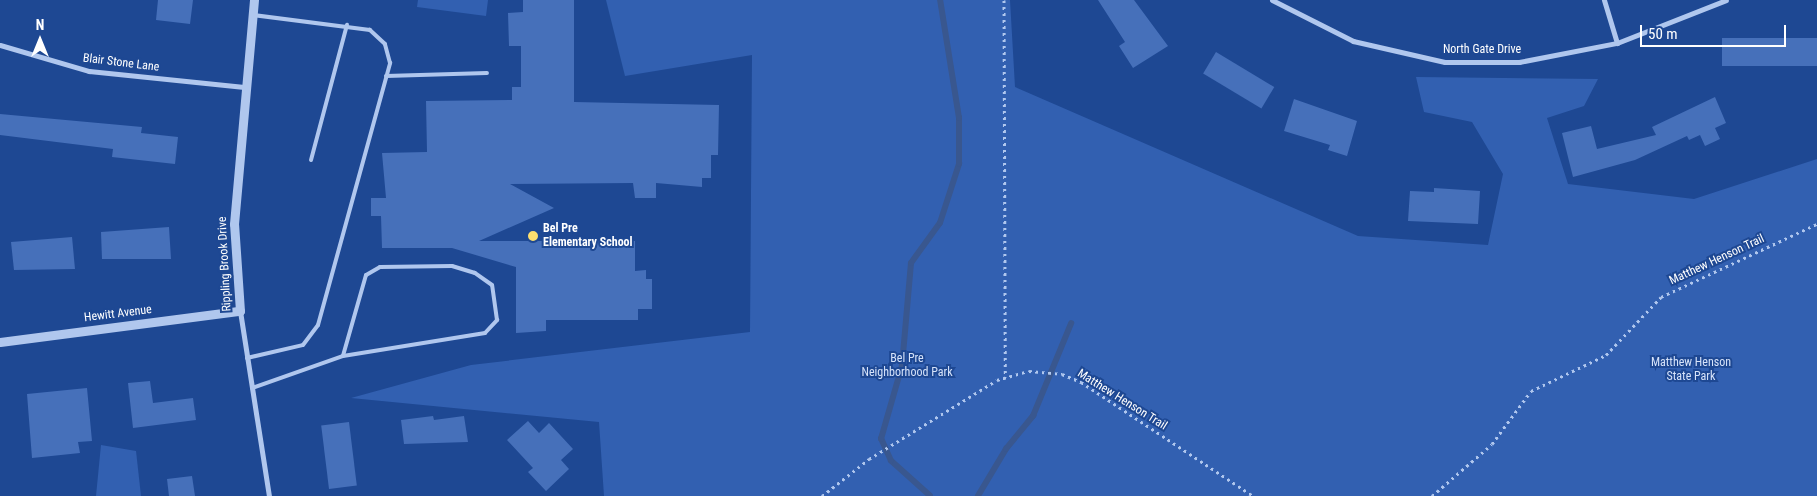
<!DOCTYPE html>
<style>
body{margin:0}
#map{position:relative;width:1817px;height:496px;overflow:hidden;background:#1e4893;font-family:"Roboto Condensed",sans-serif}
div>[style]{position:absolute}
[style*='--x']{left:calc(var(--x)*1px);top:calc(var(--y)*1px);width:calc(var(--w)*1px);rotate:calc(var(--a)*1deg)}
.green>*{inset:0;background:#3260b1}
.stream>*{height:5.5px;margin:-2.75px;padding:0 2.75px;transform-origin:2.75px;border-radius:2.75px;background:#39578f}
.building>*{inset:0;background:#4670ba;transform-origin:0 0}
.path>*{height:3px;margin-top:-1.5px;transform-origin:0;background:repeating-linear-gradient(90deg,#b0c7ee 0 2.5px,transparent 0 6.5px)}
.service>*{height:4px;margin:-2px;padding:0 2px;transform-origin:2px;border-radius:2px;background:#b0c7ee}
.minor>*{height:5px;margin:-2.5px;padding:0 2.5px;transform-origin:2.5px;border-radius:2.5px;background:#b0c7ee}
.tertiary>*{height:9px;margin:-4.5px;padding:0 4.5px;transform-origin:4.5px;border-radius:4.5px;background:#b0c7ee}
.dots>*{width:14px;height:14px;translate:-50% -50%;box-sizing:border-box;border:2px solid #1e4893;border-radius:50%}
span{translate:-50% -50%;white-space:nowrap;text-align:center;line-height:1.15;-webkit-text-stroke:4px #1e4893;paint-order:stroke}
.street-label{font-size:12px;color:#fff}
.poi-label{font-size:12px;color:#fff;font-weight:700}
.left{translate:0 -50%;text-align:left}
.park-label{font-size:12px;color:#d6e3fa}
.north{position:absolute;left:15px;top:15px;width:50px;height:50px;-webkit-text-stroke:4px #1e4893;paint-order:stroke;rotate:0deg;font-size:14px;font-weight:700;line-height:20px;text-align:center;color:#fff}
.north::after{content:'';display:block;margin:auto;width:18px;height:22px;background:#fff;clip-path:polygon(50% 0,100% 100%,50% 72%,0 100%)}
.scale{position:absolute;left:1640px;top:25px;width:146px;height:22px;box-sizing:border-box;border:2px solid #fff;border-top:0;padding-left:6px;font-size:15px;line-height:18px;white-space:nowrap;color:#fff;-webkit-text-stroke:4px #1e4893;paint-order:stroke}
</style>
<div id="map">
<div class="green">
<div style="clip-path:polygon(418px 0,488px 0,486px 16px,417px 7px)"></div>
<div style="clip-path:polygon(606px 0,1010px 0,1015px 87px,1358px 236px,1488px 245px,1503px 174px,1472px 122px,1424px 112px,1416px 77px,1598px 79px,1584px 106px,1547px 118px,1568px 184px,1694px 199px,1817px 159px,1817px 496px,604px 496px,599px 422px,351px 398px,471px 365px,750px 332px,752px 55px,625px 76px)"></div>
<div style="clip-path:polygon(101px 445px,136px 451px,141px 496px,96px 496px)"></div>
</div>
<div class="stream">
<div style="--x:930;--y:496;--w:52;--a:-138.1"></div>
<div style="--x:891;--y:461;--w:24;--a:-114"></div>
<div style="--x:881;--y:439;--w:76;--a:-74"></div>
<div style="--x:902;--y:366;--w:103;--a:-85"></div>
<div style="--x:911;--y:263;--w:49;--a:-54.1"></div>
<div style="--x:940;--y:223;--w:62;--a:-72.1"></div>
<div style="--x:959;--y:164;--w:46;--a:-90"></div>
<div style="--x:959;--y:118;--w:120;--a:-99.1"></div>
<div style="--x:978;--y:496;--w:55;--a:-59.2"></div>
<div style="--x:1006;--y:449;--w:43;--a:-50.7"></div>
<div style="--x:1033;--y:416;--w:100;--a:-67.6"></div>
</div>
<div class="building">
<div style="clip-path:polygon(158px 0,193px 0,190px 24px,156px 20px)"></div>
<div style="clip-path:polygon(523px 0,574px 0,574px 102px,719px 105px,718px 155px,711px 155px,711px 178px,702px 178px,702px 187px,656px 183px,656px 198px,635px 198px,633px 183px,510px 184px,554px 208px,479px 241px,635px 241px,635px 271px,646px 270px,646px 279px,652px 279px,652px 309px,638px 309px,638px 320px,546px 320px,546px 331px,516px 333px,516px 267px,452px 248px,382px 248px,381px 216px,371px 216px,371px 198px,386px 198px,382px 153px,427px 152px,426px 101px,512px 100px,512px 87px,521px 87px,521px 46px,509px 46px,508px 13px,523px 12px)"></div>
<div style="clip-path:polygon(1098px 0,1134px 0,1168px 46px,1133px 68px,1119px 46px,1125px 42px)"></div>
<div style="left:1817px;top:38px;width:28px;height:95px;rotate:90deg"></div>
<div style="left:1216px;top:52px;width:68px;height:25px;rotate:31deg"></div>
<div style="clip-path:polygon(1715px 97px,1726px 123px,1715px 128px,1720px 139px,1705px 146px,1700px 135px,1689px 140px,1687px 136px,1635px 160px,1573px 177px,1562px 133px,1591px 126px,1597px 149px,1656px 135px,1652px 127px)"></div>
<div style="clip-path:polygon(1294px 99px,1357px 121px,1347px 156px,1328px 150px,1330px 145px,1284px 131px)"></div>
<div style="clip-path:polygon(0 114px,142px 127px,141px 133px,178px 137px,175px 164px,112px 157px,113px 149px,0 135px)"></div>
<div style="clip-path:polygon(1434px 188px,1480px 191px,1478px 224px,1408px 221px,1410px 191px,1434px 192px)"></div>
<div style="clip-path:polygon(169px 227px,171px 259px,102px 259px,101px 232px)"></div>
<div style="clip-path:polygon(72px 237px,75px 269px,14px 270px,11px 242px)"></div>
<div style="clip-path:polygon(150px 381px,153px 403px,193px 398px,196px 420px,133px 428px,128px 383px)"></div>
<div style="clip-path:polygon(87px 388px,92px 441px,78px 442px,80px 453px,32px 458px,27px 394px)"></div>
<div style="clip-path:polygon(433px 416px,434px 420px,464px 416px,468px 442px,404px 444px,401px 420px)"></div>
<div style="clip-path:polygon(528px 421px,539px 433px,549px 423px,573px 449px,561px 460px,569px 469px,546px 491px,528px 472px,533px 468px,507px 440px)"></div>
<div style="left:349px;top:422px;width:64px;height:28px;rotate:83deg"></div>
<div style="clip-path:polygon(192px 476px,195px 496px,169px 496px,167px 479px)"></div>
</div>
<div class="path">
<div style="--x:1004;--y:0;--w:377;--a:89.8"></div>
<div style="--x:822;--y:496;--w:60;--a:-38.2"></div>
<div style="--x:869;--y:459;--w:150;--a:-31.7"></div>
<div style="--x:997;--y:380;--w:33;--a:-16"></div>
<div style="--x:1029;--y:371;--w:33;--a:5"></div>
<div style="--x:1062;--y:374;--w:21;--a:23"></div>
<div style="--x:1081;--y:382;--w:206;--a:33.5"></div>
<div style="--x:1432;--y:496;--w:79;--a:-40.9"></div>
<div style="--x:1492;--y:444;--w:66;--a:-53.7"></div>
<div style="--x:1531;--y:391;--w:83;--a:-25.6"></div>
<div style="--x:1606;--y:355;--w:80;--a:-46.5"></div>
<div style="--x:1661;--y:297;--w:172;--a:-25.1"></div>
</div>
<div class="service">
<div style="--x:386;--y:76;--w:101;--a:-1.7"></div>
<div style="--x:311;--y:160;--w:140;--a:-75.1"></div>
<div style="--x:247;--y:358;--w:57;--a:-13.1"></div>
<div style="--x:303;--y:345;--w:25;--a:-53"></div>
<div style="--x:318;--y:325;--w:272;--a:-74.6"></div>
<div style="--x:390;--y:63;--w:20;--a:-105"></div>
<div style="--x:385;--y:44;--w:21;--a:-137"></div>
<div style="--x:370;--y:30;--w:118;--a:-172.7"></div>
<div style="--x:252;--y:388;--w:96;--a:-19.4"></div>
<div style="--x:343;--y:356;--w:144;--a:-9.2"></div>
<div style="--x:485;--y:333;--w:18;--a:-47"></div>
<div style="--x:497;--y:320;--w:35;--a:-98"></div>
<div style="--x:492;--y:285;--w:21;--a:-145"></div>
<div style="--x:475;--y:273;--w:24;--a:-163"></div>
<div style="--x:452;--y:266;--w:72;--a:179.2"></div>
<div style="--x:380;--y:267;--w:16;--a:150"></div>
<div style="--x:366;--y:275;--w:84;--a:105.9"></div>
</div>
<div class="minor">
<div style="--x:1272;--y:0;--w:91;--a:26.8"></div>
<div style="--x:1353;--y:41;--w:94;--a:12.9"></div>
<div style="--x:1445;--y:62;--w:74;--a:0"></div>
<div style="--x:1519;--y:62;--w:100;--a:-11"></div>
<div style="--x:1617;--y:43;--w:117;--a:-21.5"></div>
<div style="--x:1604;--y:0;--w:45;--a:73.2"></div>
<div style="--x:0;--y:45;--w:93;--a:16.3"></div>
<div style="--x:89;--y:71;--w:156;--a:5.9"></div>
<div style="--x:240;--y:311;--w:187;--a:81.1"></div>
</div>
<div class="tertiary">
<div style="--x:0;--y:342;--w:242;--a:-7.4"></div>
<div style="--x:240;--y:311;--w:87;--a:-93.9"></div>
<div style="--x:234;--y:224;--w:225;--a:-84.9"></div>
</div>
<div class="dots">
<div style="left:533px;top:236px;background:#fddf6f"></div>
</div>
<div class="street-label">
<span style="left:1482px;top:50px">North Gate Drive</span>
<span style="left:121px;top:63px;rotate:7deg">Blair Stone Lane</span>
<span style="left:1717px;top:260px;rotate:-25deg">Matthew Henson Trail</span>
<span style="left:225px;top:264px;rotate:-93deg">Rippling Brook Drive</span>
<span style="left:118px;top:314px;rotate:-7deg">Hewitt Avenue</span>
<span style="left:1122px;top:400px;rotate:32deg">Matthew Henson Trail</span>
</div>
<div class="poi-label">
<span class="left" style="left:543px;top:236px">Bel Pre<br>Elementary School</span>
</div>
<div class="park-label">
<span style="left:907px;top:366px">Bel Pre<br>Neighborhood Park</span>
<span style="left:1691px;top:370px">Matthew Henson<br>State Park</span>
</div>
<div class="north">N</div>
<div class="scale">50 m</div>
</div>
